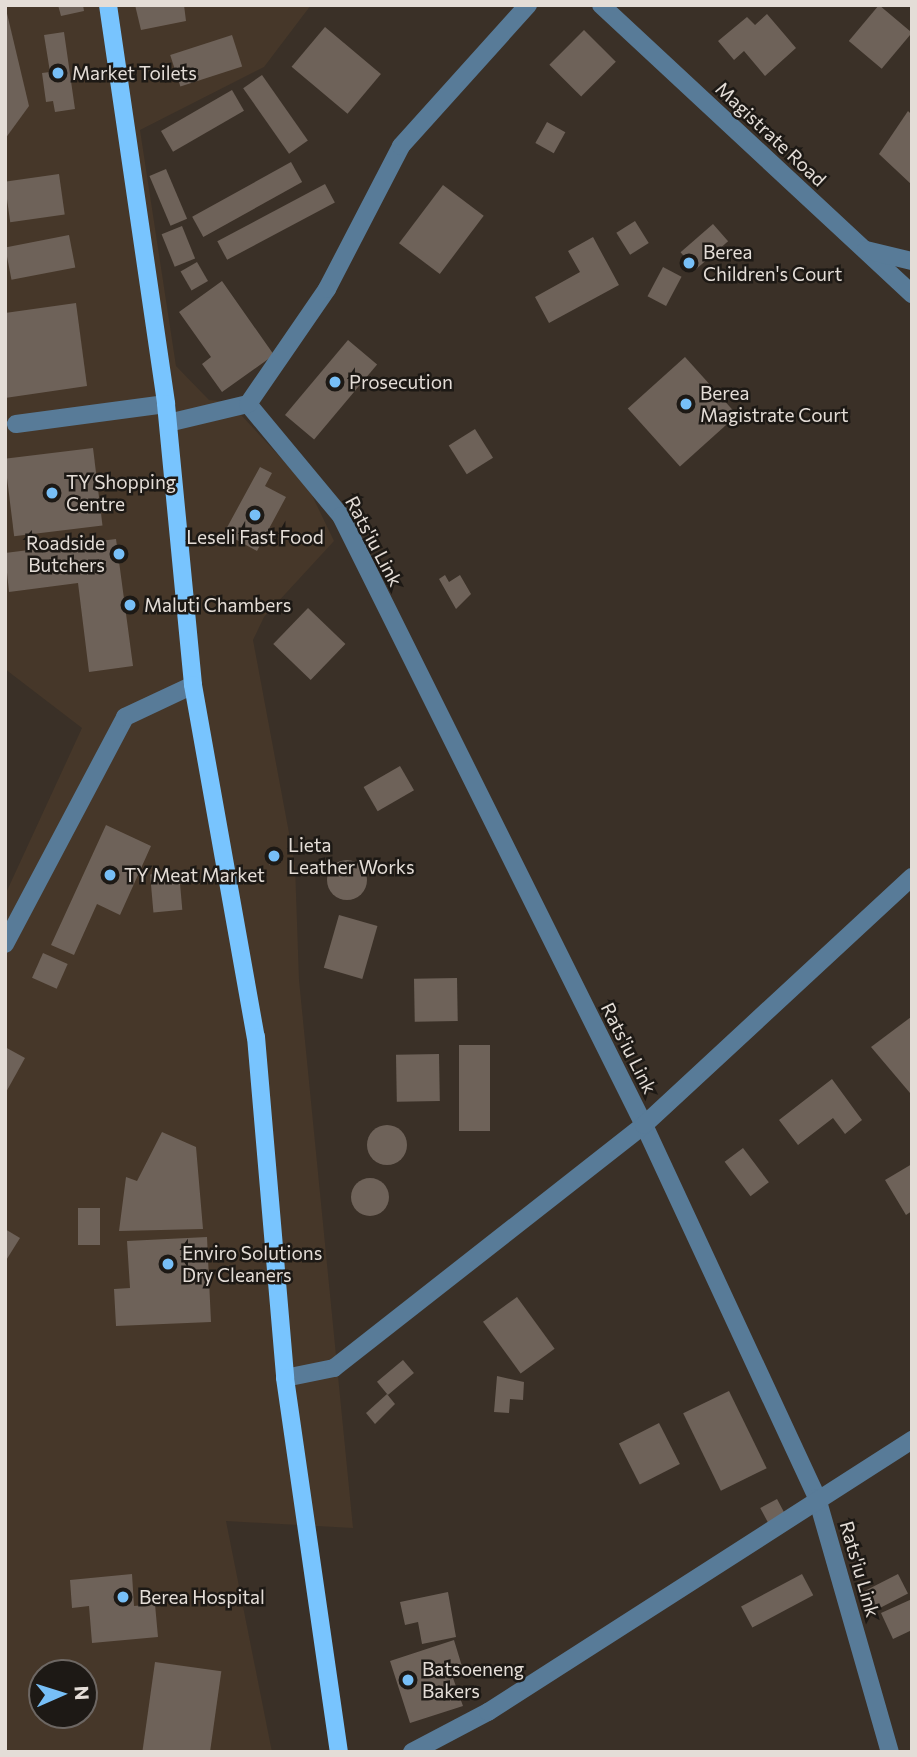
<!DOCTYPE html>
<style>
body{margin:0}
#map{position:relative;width:917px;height:1757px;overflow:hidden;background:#3a3027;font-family:Commissioner,sans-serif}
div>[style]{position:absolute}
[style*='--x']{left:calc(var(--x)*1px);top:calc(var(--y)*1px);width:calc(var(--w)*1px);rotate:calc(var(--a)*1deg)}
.built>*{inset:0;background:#463729}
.building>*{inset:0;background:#6e6259;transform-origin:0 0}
.round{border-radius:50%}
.minor>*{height:18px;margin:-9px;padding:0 9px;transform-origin:9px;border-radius:9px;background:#587b98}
.major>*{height:18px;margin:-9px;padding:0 9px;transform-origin:9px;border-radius:9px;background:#78c4fe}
.dots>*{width:19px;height:19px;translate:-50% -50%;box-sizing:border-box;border:4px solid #1d1915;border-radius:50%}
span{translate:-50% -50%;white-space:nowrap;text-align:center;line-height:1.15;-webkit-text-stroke:5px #1d1915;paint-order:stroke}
.poi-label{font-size:19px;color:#e4ddd7}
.left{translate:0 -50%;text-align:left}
.right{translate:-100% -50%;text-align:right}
.street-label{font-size:19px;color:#e4ddd7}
.frame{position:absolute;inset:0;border:7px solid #e4ddd7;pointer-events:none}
.north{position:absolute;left:28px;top:1659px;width:70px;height:70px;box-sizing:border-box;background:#1d1915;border:2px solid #6d6763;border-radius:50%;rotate:87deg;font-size:19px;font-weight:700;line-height:28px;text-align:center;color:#e4ddd7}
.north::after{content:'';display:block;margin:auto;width:24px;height:32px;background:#77bff7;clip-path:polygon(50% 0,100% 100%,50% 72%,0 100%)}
</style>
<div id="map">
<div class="built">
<div style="clip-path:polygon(evenodd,5px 5px,311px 5px,264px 67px,140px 130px,176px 366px,209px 400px,229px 402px,308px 487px,334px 541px,264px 617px,253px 640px,295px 865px,299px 980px,353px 1528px,226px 1521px,272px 1752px,5px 1752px,5px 895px,82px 728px,5px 669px,5px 5px,42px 1673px,84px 1673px,84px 1715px,42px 1715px,42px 1673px)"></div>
</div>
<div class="building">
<div style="clip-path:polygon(5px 5px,29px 106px,5px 139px)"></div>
<div style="clip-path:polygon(58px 5px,83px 5px,84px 11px,61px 16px)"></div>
<div style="clip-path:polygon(135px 5px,184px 5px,186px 21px,141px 30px)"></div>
<div style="left:879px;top:5px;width:43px;height:47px;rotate:40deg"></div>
<div style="clip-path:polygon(767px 14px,796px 48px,765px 76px,744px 51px,734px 60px,718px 41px,747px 17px,755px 25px)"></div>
<div style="left:325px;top:27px;width:73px;height:52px;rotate:40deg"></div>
<div style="left:584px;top:30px;width:45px;height:49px;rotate:45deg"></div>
<div style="clip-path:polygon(64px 32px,75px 109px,55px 112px,53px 101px,46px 102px,42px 73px,50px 72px,44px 35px)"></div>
<div style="left:232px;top:35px;width:33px;height:65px;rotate:72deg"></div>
<div style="left:262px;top:75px;width:80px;height:23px;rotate:55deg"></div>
<div style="left:232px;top:90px;width:24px;height:82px;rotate:60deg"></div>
<div style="clip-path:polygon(908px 111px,912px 115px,912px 185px,879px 154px)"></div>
<div style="left:547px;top:122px;width:21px;height:24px;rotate:29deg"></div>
<div style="left:291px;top:162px;width:23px;height:113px;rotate:61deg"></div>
<div style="left:166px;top:169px;width:54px;height:18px;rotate:67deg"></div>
<div style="left:59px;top:174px;width:41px;height:55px;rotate:82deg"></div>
<div style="left:325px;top:184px;width:21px;height:122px;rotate:62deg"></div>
<div style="left:443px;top:185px;width:51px;height:73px;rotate:37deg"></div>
<div style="left:635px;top:221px;width:26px;height:22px;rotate:58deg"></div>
<div style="left:713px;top:224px;width:23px;height:43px;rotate:49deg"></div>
<div style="left:182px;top:226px;width:35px;height:22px;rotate:68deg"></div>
<div style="left:69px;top:235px;width:33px;height:65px;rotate:79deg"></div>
<div style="clip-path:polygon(593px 237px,619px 285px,549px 323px,535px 297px,580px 272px,568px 251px)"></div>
<div style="left:197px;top:262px;width:22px;height:19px;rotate:60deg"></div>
<div style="left:663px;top:267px;width:21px;height:33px;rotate:28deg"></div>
<div style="clip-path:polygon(222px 281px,274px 355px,222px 392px,202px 364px,211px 357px,179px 312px)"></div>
<div style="clip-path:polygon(76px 303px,87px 386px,5px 398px,5px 313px)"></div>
<div style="left:348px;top:340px;width:38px;height:98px;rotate:40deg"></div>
<div style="left:685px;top:357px;width:78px;height:77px;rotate:48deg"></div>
<div style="left:475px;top:429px;width:34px;height:31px;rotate:58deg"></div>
<div style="left:93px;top:448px;width:78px;height:89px;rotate:83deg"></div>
<div style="clip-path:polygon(260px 467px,272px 473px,265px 486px,286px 497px,257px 551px,224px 533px)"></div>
<div style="clip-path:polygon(116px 539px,133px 666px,89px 672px,78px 583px,9px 592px,5px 553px)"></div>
<div style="clip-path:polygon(445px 575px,449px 582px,460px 575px,471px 594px,456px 609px,439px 579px)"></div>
<div style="left:308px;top:608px;width:52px;height:50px;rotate:44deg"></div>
<div style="left:400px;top:766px;width:28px;height:42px;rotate:60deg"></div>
<div style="clip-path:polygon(106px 825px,151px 846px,120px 915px,97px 904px,74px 955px,51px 945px)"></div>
<div style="left:278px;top:848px;width:14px;height:13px;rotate:73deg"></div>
<div class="round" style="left:327px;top:860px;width:40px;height:40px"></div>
<div style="left:179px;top:872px;width:38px;height:29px;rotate:85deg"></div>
<div style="left:339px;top:915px;width:40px;height:55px;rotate:16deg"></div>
<div style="left:43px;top:953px;width:27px;height:27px;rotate:24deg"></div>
<div style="left:457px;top:978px;width:43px;height:43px;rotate:89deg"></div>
<div style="clip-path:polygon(911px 1017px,912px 1091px,910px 1093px,871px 1047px)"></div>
<div style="left:459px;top:1045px;width:31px;height:86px"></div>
<div style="clip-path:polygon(5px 1047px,25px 1058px,5px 1094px)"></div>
<div style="left:439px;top:1054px;width:47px;height:43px;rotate:89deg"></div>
<div style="clip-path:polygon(832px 1079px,862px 1120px,845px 1134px,833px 1118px,798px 1145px,779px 1120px)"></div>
<div class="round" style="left:367px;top:1125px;width:40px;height:40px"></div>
<div style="clip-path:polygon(162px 1132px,196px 1147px,203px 1229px,119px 1231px,126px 1177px,137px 1181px)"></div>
<div style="left:743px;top:1148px;width:43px;height:23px;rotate:53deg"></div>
<div style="clip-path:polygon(912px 1164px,912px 1211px,906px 1215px,885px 1180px)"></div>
<div class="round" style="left:351px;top:1178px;width:38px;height:38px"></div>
<div style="left:100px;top:1208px;width:37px;height:22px;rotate:90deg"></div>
<div style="clip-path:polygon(5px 1229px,20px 1238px,5px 1262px)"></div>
<div style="clip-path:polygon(207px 1237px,211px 1322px,116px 1326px,114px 1289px,130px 1288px,127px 1241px)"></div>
<div style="left:517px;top:1297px;width:64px;height:42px;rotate:54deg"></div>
<div style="left:403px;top:1360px;width:17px;height:34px;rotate:50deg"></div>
<div style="clip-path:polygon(497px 1376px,524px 1382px,523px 1400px,510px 1399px,509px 1413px,494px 1412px)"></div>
<div style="left:729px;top:1391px;width:86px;height:51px;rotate:64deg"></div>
<div style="clip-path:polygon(387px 1394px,395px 1404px,375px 1424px,366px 1413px)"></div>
<div style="left:659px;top:1423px;width:46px;height:45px;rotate:63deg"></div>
<div style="left:777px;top:1499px;width:19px;height:19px;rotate:62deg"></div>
<div style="clip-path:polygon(132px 1574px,134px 1606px,155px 1604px,158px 1637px,92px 1643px,89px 1606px,72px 1608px,70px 1580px)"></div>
<div style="left:802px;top:1574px;width:24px;height:69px;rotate:62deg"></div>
<div style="left:898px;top:1574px;width:22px;height:37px;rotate:63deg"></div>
<div style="clip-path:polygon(448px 1592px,456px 1637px,422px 1644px,418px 1622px,405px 1625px,400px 1602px)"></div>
<div style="clip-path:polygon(912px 1599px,912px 1630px,893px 1639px,881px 1613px)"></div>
<div style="clip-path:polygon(454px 1640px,464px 1673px,453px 1678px,463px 1706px,410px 1723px,390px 1661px)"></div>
<div style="left:155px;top:1662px;width:67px;height:91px;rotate:8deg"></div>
</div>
<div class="minor">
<div style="--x:601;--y:5;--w:425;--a:42.9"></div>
<div style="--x:866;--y:250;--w:47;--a:13.4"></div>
<div style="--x:248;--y:404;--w:146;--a:50.3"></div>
<div style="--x:341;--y:516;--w:680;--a:63.55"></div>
<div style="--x:644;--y:1125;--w:411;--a:65.1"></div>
<div style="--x:817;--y:1498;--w:264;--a:74"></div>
<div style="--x:168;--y:423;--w:82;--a:-13.4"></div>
<div style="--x:248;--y:404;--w:140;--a:-55.5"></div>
<div style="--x:327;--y:289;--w:161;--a:-62.6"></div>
<div style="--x:401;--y:146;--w:190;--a:-48"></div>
<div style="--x:16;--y:424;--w:151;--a:-7.6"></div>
<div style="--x:5;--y:944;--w:257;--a:-62.1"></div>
<div style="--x:125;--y:717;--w:75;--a:-25.2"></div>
<div style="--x:285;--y:1378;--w:50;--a:-11.5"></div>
<div style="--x:334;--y:1368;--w:394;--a:-38.1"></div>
<div style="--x:644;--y:1125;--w:365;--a:-42.8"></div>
<div style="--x:412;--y:1752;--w:86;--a:-27.8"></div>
<div style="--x:488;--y:1712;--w:504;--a:-32.68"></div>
</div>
<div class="major">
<div style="--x:108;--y:5;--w:403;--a:81.7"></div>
<div style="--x:166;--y:404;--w:282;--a:84.5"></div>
<div style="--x:193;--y:685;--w:358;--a:79.9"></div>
<div style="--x:256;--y:1037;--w:342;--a:85.1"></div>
<div style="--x:285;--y:1378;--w:378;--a:81.8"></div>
</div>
<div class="dots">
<div style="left:58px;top:73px;background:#77bff7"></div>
<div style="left:689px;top:263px;background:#77bff7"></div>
<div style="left:335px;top:382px;background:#77bff7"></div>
<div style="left:686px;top:404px;background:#77bff7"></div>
<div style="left:52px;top:493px;background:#77bff7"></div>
<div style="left:255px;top:515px;background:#77bff7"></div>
<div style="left:119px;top:554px;background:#77bff7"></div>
<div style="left:130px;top:605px;background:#77bff7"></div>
<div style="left:274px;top:856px;background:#77bff7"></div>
<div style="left:110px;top:875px;background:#77bff7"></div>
<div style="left:168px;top:1264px;background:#77bff7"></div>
<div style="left:123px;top:1597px;background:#77bff7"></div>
<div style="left:408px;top:1680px;background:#77bff7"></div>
</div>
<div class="poi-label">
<span class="left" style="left:72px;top:73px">Market Toilets</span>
<span class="left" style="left:703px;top:263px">Berea<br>Children's Court</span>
<span class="left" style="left:349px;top:382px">Prosecution</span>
<span class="left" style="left:700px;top:404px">Berea<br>Magistrate Court</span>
<span class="left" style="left:66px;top:493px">TY Shopping<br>Centre</span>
<span style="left:255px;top:537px">Leseli Fast Food</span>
<span class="right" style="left:105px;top:554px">Roadside<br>Butchers</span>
<span class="left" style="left:144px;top:605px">Maluti Chambers</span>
<span class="left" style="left:288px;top:856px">Lieta<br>Leather Works</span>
<span class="left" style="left:124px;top:875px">TY Meat Market</span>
<span class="left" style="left:182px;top:1264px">Enviro Solutions<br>Dry Cleaners</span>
<span class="left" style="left:139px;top:1597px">Berea Hospital</span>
<span class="left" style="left:422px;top:1680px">Batsoeneng<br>Bakers</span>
</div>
<div class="street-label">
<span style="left:771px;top:134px;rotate:43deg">Magistrate Road</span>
<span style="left:374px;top:541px;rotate:62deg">Rats'iu Link</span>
<span style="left:629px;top:1048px;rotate:63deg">Rats'iu Link</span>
<span style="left:860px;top:1569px;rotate:74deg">Rats'iu Link</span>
</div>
<div class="frame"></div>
<div class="north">N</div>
</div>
